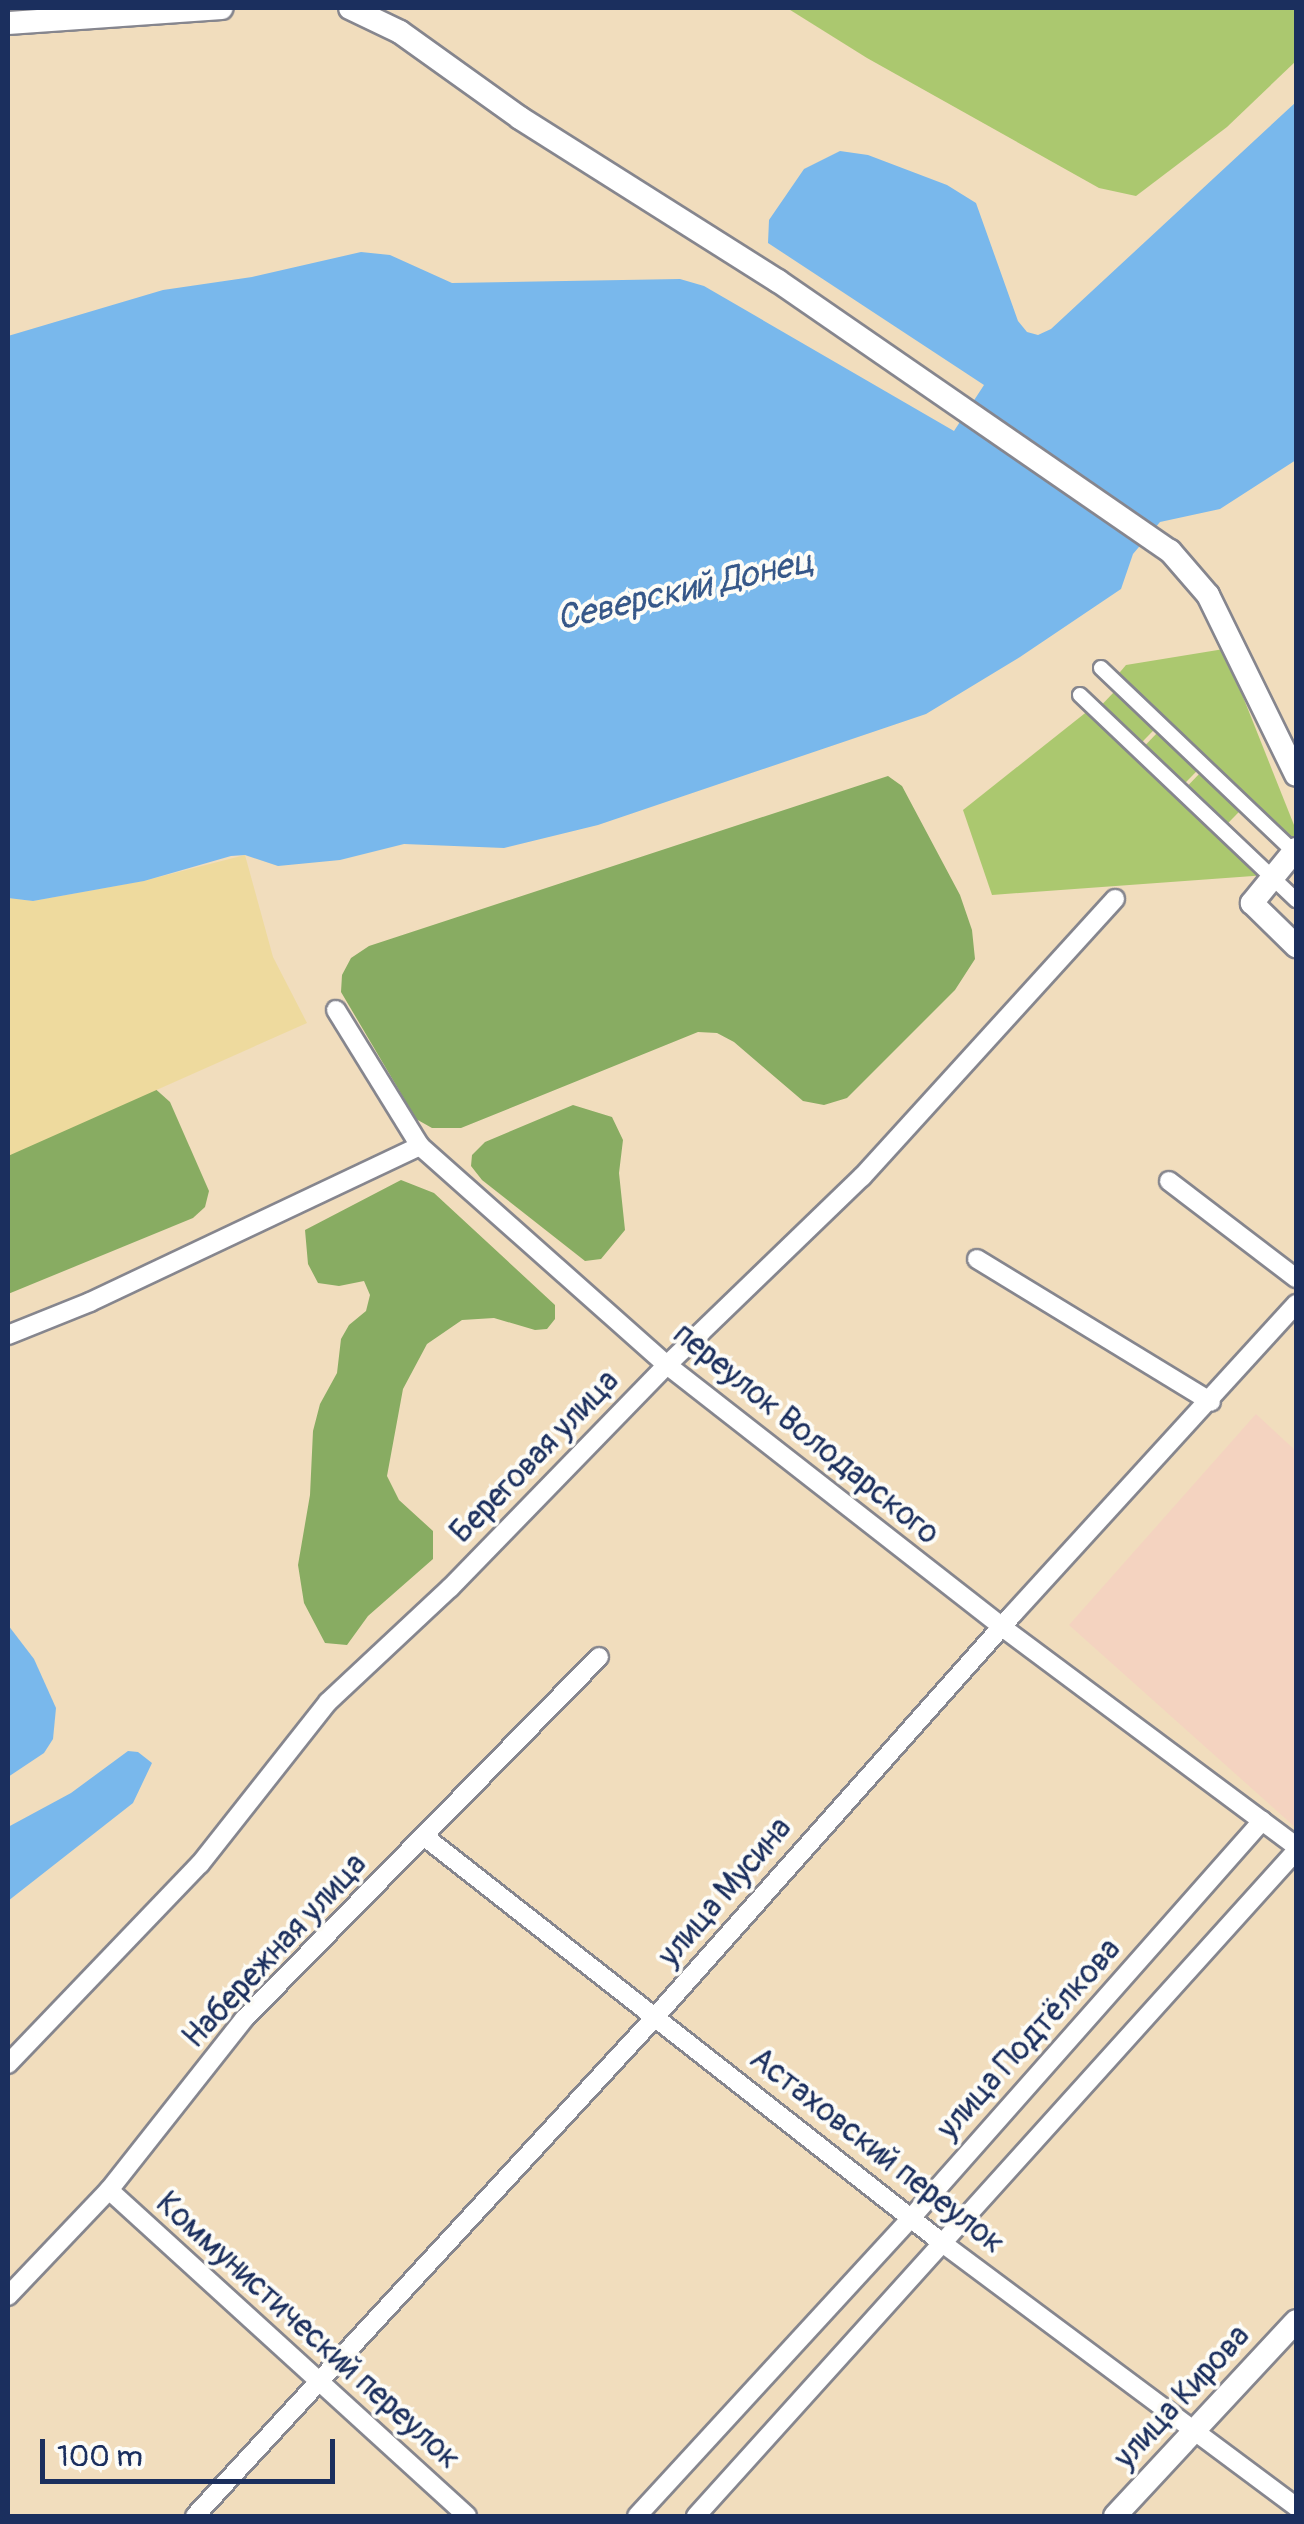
<!DOCTYPE html>
<meta charset="utf-8">
<style>
body{margin:0}
#map{position:relative;width:1304px;height:2524px;overflow:hidden;background:#f1ddbd;font-family:Pangolin,sans-serif}
div>[style]{position:absolute}
[style*='--x']{left:calc(var(--x)*1px);top:calc(var(--y)*1px);width:calc(var(--w)*1px);rotate:calc(var(--a)*1deg)}
.built>*{inset:0;background:#f4d3c0}
.green>*{inset:0;background:#abc86f;transform-origin:0 0}
.forest>*{inset:0;background:#88ac62}
.sand>*{inset:0;background:#eeda9e}
.water>*{inset:0;background:#79b8ec}
.roads{filter:drop-shadow(2px 0 #86868e) drop-shadow(-2px 0 #86868e) drop-shadow(0 2px #86868e) drop-shadow(0 -2px #86868e)}
.pedestrian>*{height:14px;margin:-7px;padding:0 7px;transform-origin:7px;border-radius:7px;background:#fff}
.minor>*{height:18px;margin:-9px;padding:0 9px;transform-origin:9px;border-radius:9px;background:#fff}
.tertiary>*{height:22px;margin:-11px;padding:0 11px;transform-origin:11px;border-radius:11px;background:#fff}
span{translate:-50% -50%;white-space:nowrap;text-align:center;line-height:1.15;-webkit-text-stroke:8px #fdfcf7;paint-order:stroke}
.street-label{font-size:32px;color:#1b2f5e}
.water-label{font-size:35px;color:#375889;font-style:italic}
.frame{position:absolute;inset:0;border:10px solid #1b2f5e;pointer-events:none}
.scale{position:absolute;left:40px;top:2439px;width:295px;height:45px;box-sizing:border-box;border:5px solid #1b2f5e;border-top:0;padding-left:12px;font-size:30px;line-height:35px;white-space:nowrap;color:#1b2f5e;-webkit-text-stroke:8px #fdfcf7;paint-order:stroke}
</style>
<div id="map">
<div class="built">
<div style="clip-path:polygon(1256px 1414px,1296px 1451px,1296px 1828px,1069px 1625px)"></div>
</div>
<div class="green">
<div style="clip-path:polygon(787px 8px,1296px 8px,1296px 61px,1227px 127px,1136px 196px,1099px 188px,867px 58px)"></div>
<div style="clip-path:polygon(1224px 649px,1296px 830px,1296px 846px,1115px 678px,1126px 665px)"></div>
<div style="left:1115px;top:691px;width:55px;height:20px;rotate:44deg"></div>
<div style="clip-path:polygon(1089px 710px,1267px 875px,992px 895px,963px 810px)"></div>
<div style="left:1158px;top:732px;width:55px;height:20px;rotate:44deg"></div>
<div style="left:1201px;top:772px;width:55px;height:20px;rotate:44deg"></div>
</div>
<div class="forest">
<div style="clip-path:polygon(888px 776px,902px 786px,960px 895px,972px 930px,975px 959px,955px 990px,847px 1098px,824px 1105px,803px 1101px,734px 1042px,717px 1033px,698px 1032px,461px 1128px,432px 1128px,416px 1119px,341px 992px,342px 975px,351px 958px,369px 946px)"></div>
<div style="clip-path:polygon(151px 1085px,170px 1102px,209px 1191px,205px 1207px,193px 1218px,8px 1294px,8px 1146px)"></div>
<div style="clip-path:polygon(573px 1105px,612px 1117px,623px 1140px,619px 1173px,625px 1230px,601px 1259px,585px 1261px,482px 1180px,471px 1166px,472px 1155px,485px 1142px)"></div>
<div style="clip-path:polygon(401px 1180px,434px 1193px,555px 1305px,555px 1319px,547px 1329px,535px 1330px,494px 1318px,462px 1320px,427px 1344px,403px 1389px,387px 1476px,399px 1500px,433px 1531px,433px 1559px,368px 1616px,347px 1645px,325px 1643px,304px 1603px,298px 1565px,310px 1495px,313px 1431px,320px 1404px,337px 1373px,341px 1339px,349px 1325px,366px 1311px,370px 1295px,364px 1281px,339px 1286px,318px 1283px,308px 1264px,305px 1230px)"></div>
</div>
<div class="sand">
<div style="clip-path:polygon(245px 855px,273px 957px,307px 1023px,8px 1156px,8px 898px,33px 901px,143px 881px)"></div>
</div>
<div class="water">
<div style="clip-path:polygon(1296px 102px,1296px 460px,1220px 509px,1160px 522px,1133px 554px,1121px 589px,1020px 657px,926px 714px,598px 825px,504px 848px,404px 844px,340px 860px,278px 866px,245px 855px,231px 856px,144px 881px,33px 901px,8px 898px,8px 336px,163px 290px,252px 277px,361px 252px,390px 255px,452px 283px,680px 279px,704px 286px,954px 431px,984px 385px,768px 243px,769px 220px,804px 169px,840px 151px,868px 155px,947px 185px,976px 203px,1018px 321px,1027px 332px,1038px 335px,1051px 329px)"></div>
<div style="clip-path:polygon(8px 1625px,34px 1659px,56px 1708px,53px 1739px,44px 1753px,8px 1777px)"></div>
<div style="clip-path:polygon(128px 1751px,138px 1752px,152px 1763px,133px 1803px,8px 1901px,8px 1827px,71px 1793px)"></div>
</div>
<div class="roads">
<div class="pedestrian">
<div style="--x:1101;--y:668;--w:269;--a:43.6"></div>
<div style="--x:1080;--y:695;--w:298;--a:43.5"></div>
</div>
<div class="minor">
<div style="--x:336;--y:1010;--w:160;--a:58.3"></div>
<div style="--x:420;--y:1146;--w:330;--a:41.6"></div>
<div style="--x:667;--y:1365;--w:425;--a:38"></div>
<div style="--x:1002;--y:1627;--w:367;--a:36.7"></div>
<div style="--x:1169;--y:1181;--w:160;--a:37.4"></div>
<div style="--x:977;--y:1259;--w:274;--a:31.4"></div>
<div style="--x:8;--y:1335;--w:88;--a:-21.9"></div>
<div style="--x:90;--y:1302;--w:365;--a:-25.3"></div>
<div style="--x:425;--y:1837;--w:661;--a:38.12"></div>
<div style="--x:945;--y:2245;--w:438;--a:36.7"></div>
<div style="--x:8;--y:2064;--w:277;--a:-46.2"></div>
<div style="--x:200;--y:1864;--w:206;--a:-51.7"></div>
<div style="--x:328;--y:1702;--w:167;--a:-43.1"></div>
<div style="--x:450;--y:1588;--w:311;--a:-45.8"></div>
<div style="--x:667;--y:1365;--w:271;--a:-44"></div>
<div style="--x:862;--y:1177;--w:376;--a:-47.7"></div>
<div style="--x:109;--y:2190;--w:484;--a:42.3"></div>
<div style="--x:8;--y:2296;--w:146;--a:-46.4"></div>
<div style="--x:109;--y:2190;--w:218;--a:-51.7"></div>
<div style="--x:244;--y:2019;--w:507;--a:-45.56"></div>
<div style="--x:195;--y:2516;--w:680;--a:-47.32"></div>
<div style="--x:656;--y:2016;--w:538;--a:-48.39"></div>
<div style="--x:1013;--y:1614;--w:420;--a:-47.6"></div>
<div style="--x:637;--y:2516;--w:406;--a:-47.4"></div>
<div style="--x:912;--y:2217;--w:529;--a:-48.53"></div>
<div style="--x:696;--y:2516;--w:896;--a:-47.94"></div>
</div>
<div class="tertiary">
<div style="--x:350;--y:8;--w:55;--a:25.6"></div>
<div style="--x:400;--y:32;--w:148;--a:35.6"></div>
<div style="--x:520;--y:118;--w:305;--a:32.3"></div>
<div style="--x:778;--y:281;--w:476;--a:34.6"></div>
<div style="--x:1170;--y:551;--w:58;--a:49.2"></div>
<div style="--x:1208;--y:595;--w:200;--a:63.9"></div>
<div style="--x:8;--y:23;--w:214;--a:-4"></div>
<div style="--x:1296;--y:849;--w:70;--a:129.2"></div>
<div style="--x:1252;--y:903;--w:62;--a:44.3"></div>
<div style="--x:1115;--y:2516;--w:266;--a:-47.1"></div>
</div>
</div>
<div class="street-label">
<span style="left:806px;top:1434px;rotate:39deg">переулок Володарского</span>
<span style="left:535px;top:1457px;rotate:-46deg">Береговая улица</span>
<span style="left:725px;top:1892px;rotate:-49deg">улица Мусина</span>
<span style="left:275px;top:1951px;rotate:-47deg">Набережная улица</span>
<span style="left:1029px;top:2039px;rotate:-48deg">улица Подтёлкова</span>
<span style="left:877px;top:2151px;rotate:38deg">Астаховский переулок</span>
<span style="left:308px;top:2331px;rotate:42deg">Коммунистический переулок</span>
<span style="left:1182px;top:2397px;rotate:-47deg">улица Кирова</span>
</div>
<div class="water-label">
<span style="left:685px;top:590px;rotate:-13deg">Северский Донец</span>
</div>
<div class="frame"></div>
<div class="scale">100 m</div>
</div>
